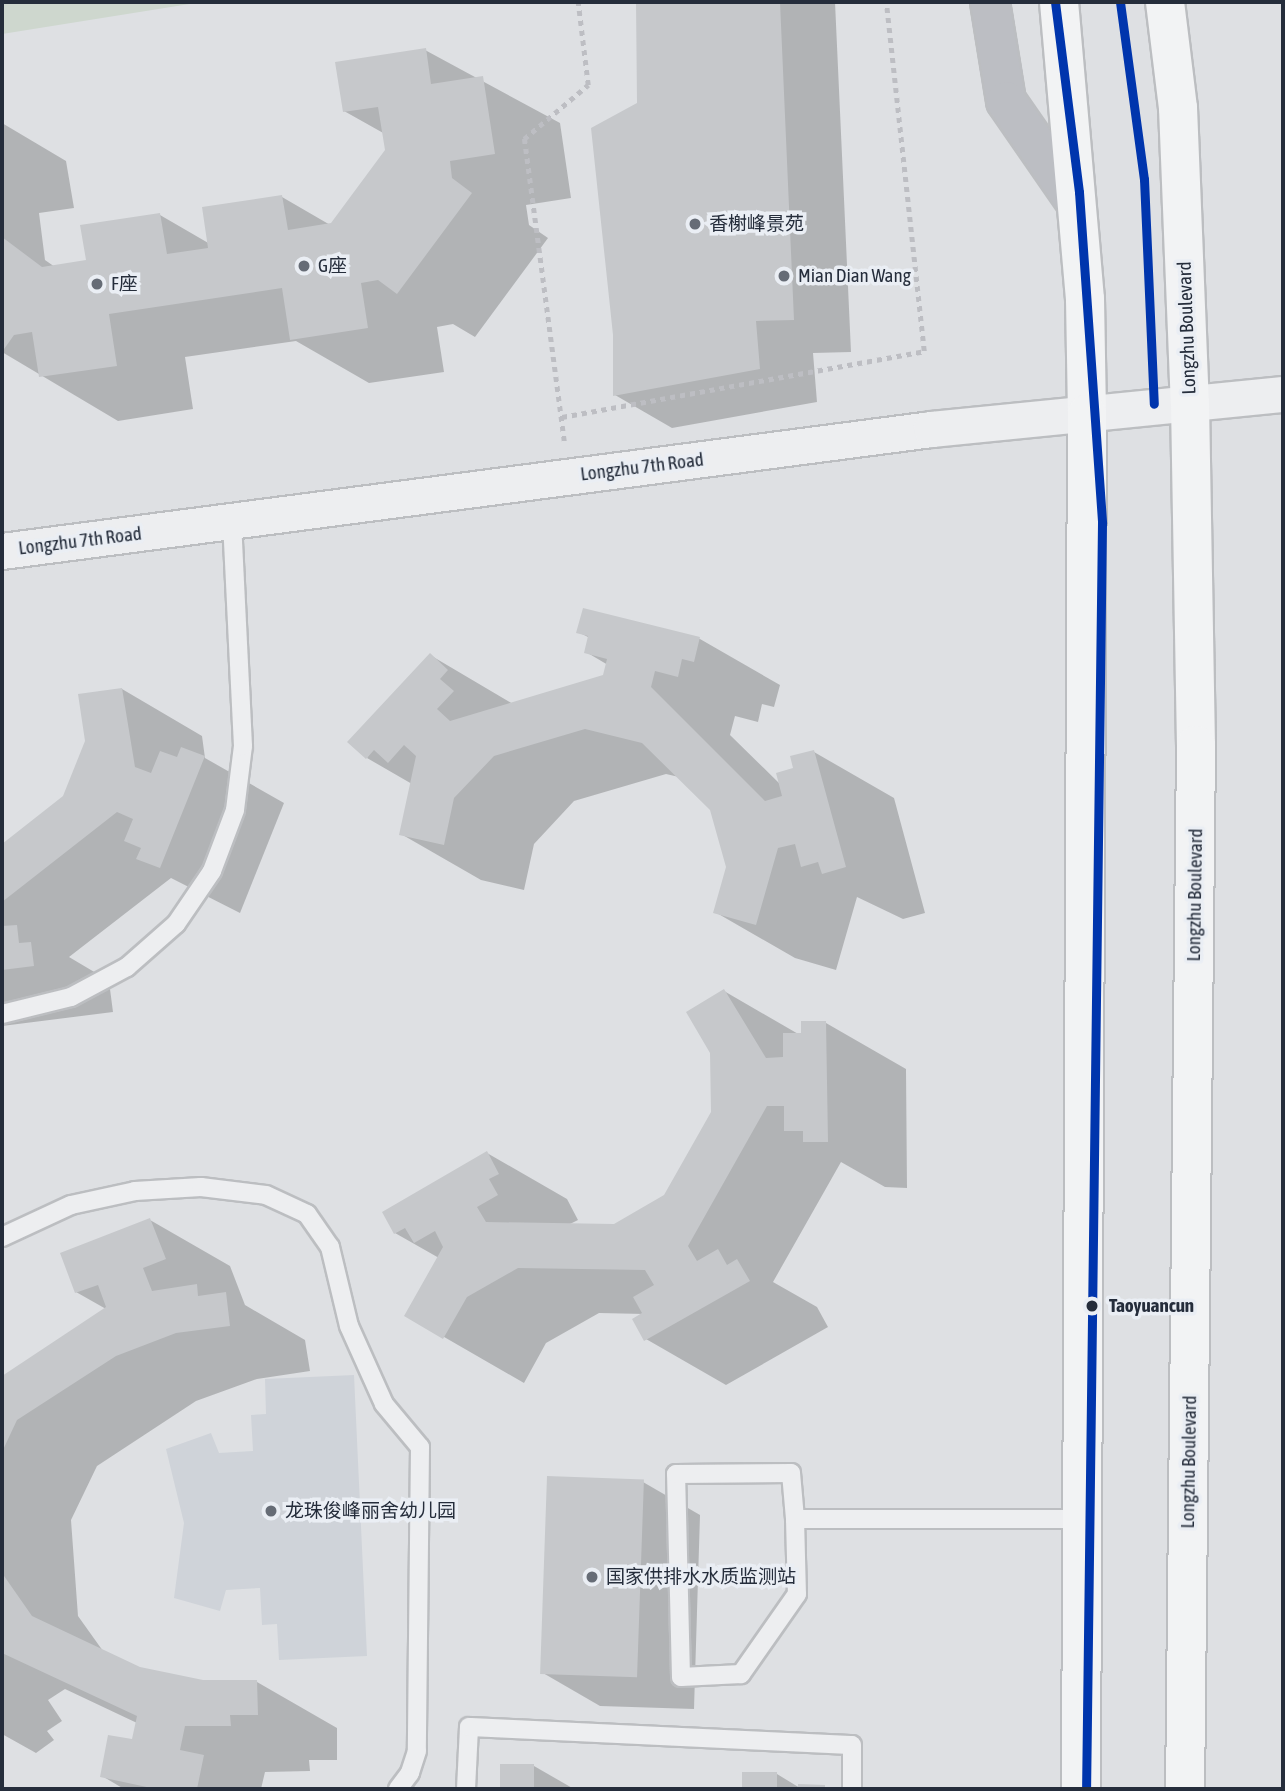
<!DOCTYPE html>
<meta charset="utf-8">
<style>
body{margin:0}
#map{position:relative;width:1285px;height:1791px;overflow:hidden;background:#dee0e3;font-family:"Asap Condensed","Noto Sans SC",sans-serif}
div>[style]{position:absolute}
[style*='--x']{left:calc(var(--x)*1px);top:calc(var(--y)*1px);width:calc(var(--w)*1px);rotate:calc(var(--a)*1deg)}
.built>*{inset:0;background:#cfd3d9}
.green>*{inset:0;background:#ced7ce}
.shadow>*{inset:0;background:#0003}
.building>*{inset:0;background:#c6c8cb;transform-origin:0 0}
.path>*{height:4.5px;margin-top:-2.25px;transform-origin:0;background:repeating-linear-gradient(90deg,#bdbec3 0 5px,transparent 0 10px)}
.roads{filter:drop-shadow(2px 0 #bcbec1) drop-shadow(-2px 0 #bcbec1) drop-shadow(0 2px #bcbec1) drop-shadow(0 -2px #bcbec1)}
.service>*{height:18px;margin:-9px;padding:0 9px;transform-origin:9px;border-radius:9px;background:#edeef0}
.minor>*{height:35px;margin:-17.5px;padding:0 17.5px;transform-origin:17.5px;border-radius:17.5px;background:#edeef0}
.secondary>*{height:38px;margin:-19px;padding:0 19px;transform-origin:19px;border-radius:19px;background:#bcbec3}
.primary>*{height:38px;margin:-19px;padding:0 19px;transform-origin:19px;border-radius:19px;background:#f2f3f4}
.metro-1>*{height:9px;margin:-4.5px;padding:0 4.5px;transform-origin:4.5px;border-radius:4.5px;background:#0035ad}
.dots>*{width:19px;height:19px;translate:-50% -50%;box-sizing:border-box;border:4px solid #eaeef4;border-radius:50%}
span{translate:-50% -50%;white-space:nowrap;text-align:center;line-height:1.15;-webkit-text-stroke:7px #eaeef4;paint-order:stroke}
.poi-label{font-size:19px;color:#252d3b}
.left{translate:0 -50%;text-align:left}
.street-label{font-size:19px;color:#252d3b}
.stop-label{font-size:19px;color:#252d3b;font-weight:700}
.frame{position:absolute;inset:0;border:4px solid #252d3b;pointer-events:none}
</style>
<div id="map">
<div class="built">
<div style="clip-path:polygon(354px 1375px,367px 1656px,279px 1660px,277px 1624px,262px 1625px,260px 1588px,226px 1590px,220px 1611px,174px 1598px,184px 1523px,166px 1449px,211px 1433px,219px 1453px,253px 1451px,251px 1415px,266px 1414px,265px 1379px)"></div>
</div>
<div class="green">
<div style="clip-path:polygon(2px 2px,202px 2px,2px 34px)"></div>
</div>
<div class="shadow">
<div style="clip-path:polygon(637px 2px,835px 2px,851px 352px,813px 353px,817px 402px,672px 428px,615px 395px,638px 104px)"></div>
<div style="clip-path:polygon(425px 50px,560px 123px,571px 198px,526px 205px,529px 225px,548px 238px,475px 337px,453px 324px,437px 327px,444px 372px,369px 383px,296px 341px,185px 357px,193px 409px,118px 421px,2px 352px,2px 123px,66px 161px,74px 208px,39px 213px,45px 260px,55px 267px,88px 262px,160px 215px,210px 244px,282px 197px,332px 226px,387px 151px,385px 134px,344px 111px)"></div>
<div style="clip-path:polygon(584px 610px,700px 639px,780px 685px,774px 707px,762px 704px,758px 722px,735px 716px,730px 735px,781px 785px,814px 752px,894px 798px,925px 913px,903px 919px,857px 897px,836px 970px,795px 958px,715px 912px,728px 867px,712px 809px,679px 777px,666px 774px,574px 801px,534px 844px,524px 890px,481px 880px,401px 834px,412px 784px,367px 758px,430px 655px,513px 704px,604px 677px,608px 665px,586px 652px,590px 638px,578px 632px)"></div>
<div style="clip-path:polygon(122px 689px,202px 736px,205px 758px,284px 803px,240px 913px,171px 878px,69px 957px,96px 973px,97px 982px,110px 989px,113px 1012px,2px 1026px,2px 846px,65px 797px)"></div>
<div style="clip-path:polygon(724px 991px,800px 1035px,826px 1023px,906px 1069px,907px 1188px,885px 1187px,841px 1162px,773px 1282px,817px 1307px,828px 1327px,726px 1385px,646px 1339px,644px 1314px,599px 1313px,546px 1343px,524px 1383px,406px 1315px,439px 1258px,395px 1233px,487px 1153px,567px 1199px,578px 1220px,568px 1225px,614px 1226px,665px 1196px,713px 1113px)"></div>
<div style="clip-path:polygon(150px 1220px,230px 1266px,245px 1305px,305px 1340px,310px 1371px,257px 1379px,196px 1401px,97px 1466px,71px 1520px,78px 1616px,103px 1651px,139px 1668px,202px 1682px,257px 1682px,337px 1728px,337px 1760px,309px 1760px,310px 1771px,265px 1772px,261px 1789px,124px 1789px,102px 1776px,133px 1742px,137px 1723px,65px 1689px,48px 1700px,62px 1721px,47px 1731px,54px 1740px,36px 1753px,2px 1734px,2px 1378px,106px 1309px,76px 1292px)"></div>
<div style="clip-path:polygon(643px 1482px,700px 1515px,694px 1709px,600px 1706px,543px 1673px)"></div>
<div style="clip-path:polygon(502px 1766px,534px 1766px,574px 1789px,502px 1789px)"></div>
<div style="clip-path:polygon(744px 1774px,777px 1774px,800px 1788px,830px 1789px,744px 1789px)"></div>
</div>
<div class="building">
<div style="clip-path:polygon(636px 2px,780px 2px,794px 320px,756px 321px,760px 369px,613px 396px,613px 335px,591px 128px,637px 103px)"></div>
<div style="clip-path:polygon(426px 48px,431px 84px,483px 76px,495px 154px,450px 161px,452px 178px,472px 193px,397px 294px,378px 280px,361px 283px,368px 328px,290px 340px,282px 288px,109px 314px,117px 366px,39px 377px,32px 332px,14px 335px,2px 352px,2px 237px,42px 267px,86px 260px,80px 225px,160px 213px,167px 254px,208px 248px,202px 207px,282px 195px,288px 230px,331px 223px,385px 150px,378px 107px,343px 112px,335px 62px)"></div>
<div style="clip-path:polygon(583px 608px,700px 637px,694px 662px,682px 659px,678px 677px,655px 671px,651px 687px,765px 801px,782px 796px,776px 773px,793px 768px,790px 756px,814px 750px,846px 867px,822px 874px,818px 862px,801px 867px,795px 844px,778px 848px,756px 925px,713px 913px,726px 867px,710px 810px,642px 743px,585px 729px,494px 756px,454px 798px,444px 845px,399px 835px,416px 756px,404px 745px,388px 763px,374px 750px,366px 759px,347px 742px,430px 653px,448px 670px,440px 679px,454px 691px,437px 709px,450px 721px,603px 675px,607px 659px,584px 653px,588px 636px,576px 633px)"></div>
<div style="clip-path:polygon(122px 688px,135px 767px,151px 773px,160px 751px,177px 757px,181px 747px,205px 756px,160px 868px,136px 859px,141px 848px,124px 841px,133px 819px,117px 812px,2px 902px,2px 844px,63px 796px,85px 741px,78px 694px)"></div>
<div style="clip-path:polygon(17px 925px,19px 943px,31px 942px,34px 966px,2px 970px,2px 926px)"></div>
<div style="clip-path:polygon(724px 989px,766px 1058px,783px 1057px,783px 1033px,801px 1033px,801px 1021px,826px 1021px,828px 1142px,803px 1142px,803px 1131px,784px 1131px,784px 1106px,767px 1106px,688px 1246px,697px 1261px,718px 1249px,727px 1265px,737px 1259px,750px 1281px,644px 1341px,632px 1319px,642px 1313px,633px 1297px,654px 1285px,645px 1270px,518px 1268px,467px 1297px,443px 1339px,404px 1316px,443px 1247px,435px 1231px,414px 1243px,405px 1228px,394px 1234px,382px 1212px,487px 1151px,499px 1174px,489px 1179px,498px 1195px,477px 1207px,486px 1222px,614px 1224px,664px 1195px,711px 1112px,710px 1053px,686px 1012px)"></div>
<div style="clip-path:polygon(150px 1218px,166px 1259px,143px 1268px,152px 1291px,197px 1284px,198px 1296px,226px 1292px,230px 1326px,176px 1333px,116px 1356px,17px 1420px,2px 1452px,2px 1376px,106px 1307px,98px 1285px,75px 1293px,60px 1253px)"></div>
<div style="left:547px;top:1476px;width:97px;height:198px;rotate:2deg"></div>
<div style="clip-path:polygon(2px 1573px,32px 1616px,140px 1667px,203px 1680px,257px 1680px,258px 1715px,230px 1715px,231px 1726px,185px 1726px,180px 1750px,204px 1755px,197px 1789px,156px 1789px,100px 1777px,108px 1735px,132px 1739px,137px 1716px,2px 1653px)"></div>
<div style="left:500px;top:1764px;width:34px;height:25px"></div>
<div style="left:742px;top:1772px;width:35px;height:17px"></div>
<div style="clip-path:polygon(798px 1784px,825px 1785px,825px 1789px,798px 1789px)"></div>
</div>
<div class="path">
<div style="--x:562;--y:417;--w:368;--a:-10.3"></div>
<div style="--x:924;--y:351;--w:351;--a:-96.2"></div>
<div style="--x:564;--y:441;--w:305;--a:-97.5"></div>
<div style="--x:524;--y:139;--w:84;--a:-40.2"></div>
<div style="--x:588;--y:85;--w:84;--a:-96.9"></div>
</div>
<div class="roads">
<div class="service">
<div style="--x:2;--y:1014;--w:71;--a:-13.8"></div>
<div style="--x:71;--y:997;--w:64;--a:-28.2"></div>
<div style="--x:127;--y:967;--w:65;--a:-41.3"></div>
<div style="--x:176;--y:924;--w:64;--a:-55.8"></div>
<div style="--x:212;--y:871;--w:65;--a:-69.3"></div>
<div style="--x:235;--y:810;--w:64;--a:-82.9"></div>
<div style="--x:243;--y:746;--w:225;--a:-92.8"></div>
<div style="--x:2;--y:1237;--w:76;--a:-24.9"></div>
<div style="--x:71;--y:1205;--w:66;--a:-12.3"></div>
<div style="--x:135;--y:1191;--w:66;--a:-3.5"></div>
<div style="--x:201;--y:1187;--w:65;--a:7"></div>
<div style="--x:266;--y:1195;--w:45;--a:24.9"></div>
<div style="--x:307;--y:1214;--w:40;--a:55.1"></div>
<div style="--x:330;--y:1247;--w:81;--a:76.5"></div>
<div style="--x:349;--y:1326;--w:85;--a:65.8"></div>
<div style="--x:384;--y:1404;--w:56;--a:50.1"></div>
<div style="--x:420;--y:1447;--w:304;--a:90.6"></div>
<div style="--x:417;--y:1751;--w:23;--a:108"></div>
<div style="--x:410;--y:1773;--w:20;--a:127"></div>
<div style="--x:795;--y:1519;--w:75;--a:88.5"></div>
<div style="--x:797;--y:1594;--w:98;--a:125"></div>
<div style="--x:741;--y:1674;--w:60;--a:177.1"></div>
<div style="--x:681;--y:1677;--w:203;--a:-91.4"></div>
<div style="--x:676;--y:1474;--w:115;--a:-0.5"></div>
<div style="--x:791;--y:1473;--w:46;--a:85"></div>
<div style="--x:795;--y:1519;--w:290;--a:0"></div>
<div style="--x:466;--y:1789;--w:62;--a:-87.2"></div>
<div style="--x:469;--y:1727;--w:383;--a:2.7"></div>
<div style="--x:852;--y:1745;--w:44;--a:90"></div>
</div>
<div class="minor">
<div style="--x:2;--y:551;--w:937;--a:-7.48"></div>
<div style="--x:931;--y:429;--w:354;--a:-5.7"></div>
</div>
<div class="secondary">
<div style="--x:990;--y:2;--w:100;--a:80.8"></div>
<div style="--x:1006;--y:101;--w:123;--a:55.3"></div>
</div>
<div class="primary">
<div style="--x:1059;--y:2;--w:298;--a:85"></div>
<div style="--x:1085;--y:299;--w:115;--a:89"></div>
<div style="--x:1087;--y:414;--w:1375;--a:90.25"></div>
<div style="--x:1165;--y:2;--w:107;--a:83"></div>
<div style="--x:1178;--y:108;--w:295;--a:87.7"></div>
<div style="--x:1190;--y:403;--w:342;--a:89"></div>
<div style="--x:1196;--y:745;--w:1044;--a:90.6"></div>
</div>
</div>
<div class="metro-1">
<div style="--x:1055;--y:2;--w:192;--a:82.8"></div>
<div style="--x:1079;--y:192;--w:332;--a:86"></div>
<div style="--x:1102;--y:523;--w:1266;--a:90.72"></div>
<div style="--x:1120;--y:2;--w:179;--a:82.3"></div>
<div style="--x:1144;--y:179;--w:225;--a:87.5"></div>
</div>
<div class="dots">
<div style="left:695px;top:224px;background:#666c76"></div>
<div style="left:304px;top:266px;background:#666c76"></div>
<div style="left:784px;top:276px;background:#666c76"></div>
<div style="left:97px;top:284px;background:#666c76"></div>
<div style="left:1092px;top:1306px;background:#252d3b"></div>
<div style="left:271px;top:1511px;background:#666c76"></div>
<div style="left:592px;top:1577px;background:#666c76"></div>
</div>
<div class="poi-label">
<span class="left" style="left:709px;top:224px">香榭峰景苑</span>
<span class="left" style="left:318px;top:266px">G座</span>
<span class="left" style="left:798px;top:276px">Mian Dian Wang</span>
<span class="left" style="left:111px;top:284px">F座</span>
<span class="left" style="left:285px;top:1511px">龙珠俊峰丽舍幼儿园</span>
<span class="left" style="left:606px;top:1577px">国家供排水水质监测站</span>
</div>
<div class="street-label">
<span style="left:1187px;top:328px;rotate:-92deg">Longzhu Boulevard</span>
<span style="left:642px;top:467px;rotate:-7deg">Longzhu 7th Road</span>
<span style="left:80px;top:541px;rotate:-7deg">Longzhu 7th Road</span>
<span style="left:1195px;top:895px;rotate:-89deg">Longzhu Boulevard</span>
<span style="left:1189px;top:1462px;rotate:-89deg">Longzhu Boulevard</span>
</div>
<div class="stop-label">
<span class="left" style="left:1109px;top:1306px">Taoyuancun</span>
</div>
<div class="frame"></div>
</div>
